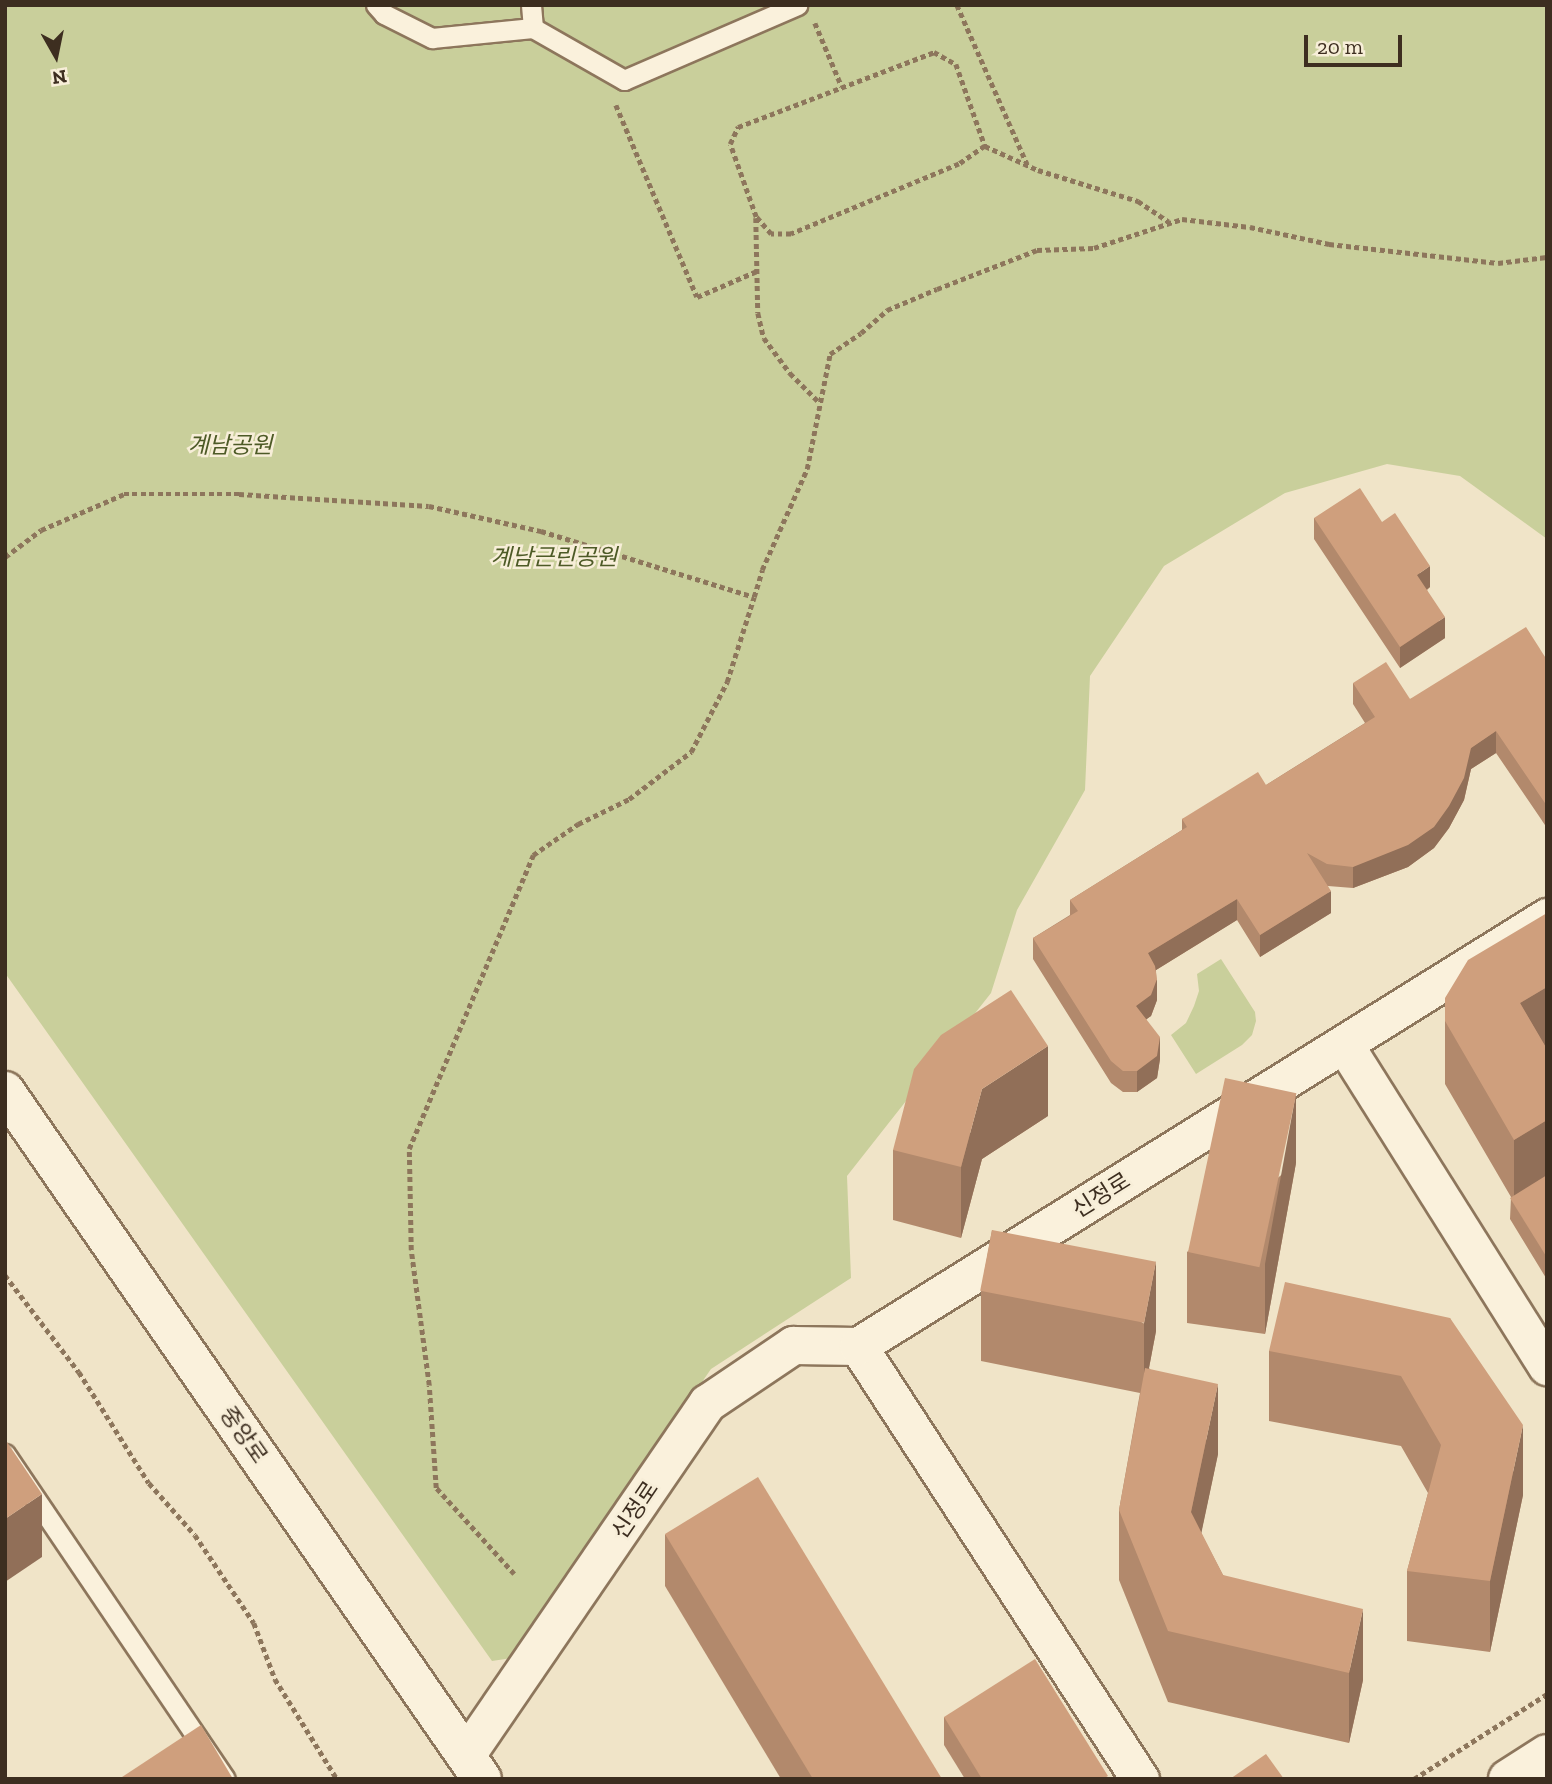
<!DOCTYPE html>
<meta charset="utf-8">
<style>
body{margin:0}
#map{position:relative;width:1552px;height:1784px;overflow:hidden;background:#f0e4c8;font-family:"Zilla Slab","Noto Sans KR",serif}
div>[style]{position:absolute}
[style*='--x']{left:calc(var(--x)*1px);top:calc(var(--y)*1px);width:calc(var(--w)*1px);rotate:calc(var(--a)*1deg)}
.green>*{inset:0;background:#c9cf9b}
.path>*{height:4.5px;margin-top:-2.25px;transform-origin:0;background:repeating-linear-gradient(90deg,#8d765c 0 5px,transparent 0 8.5px)}
.roads{filter:drop-shadow(2px 0 #8d765c) drop-shadow(-2px 0 #8d765c) drop-shadow(0 2px #8d765c) drop-shadow(0 -2px #8d765c)}
.service>*{height:19px;margin:-9.5px;padding:0 9.5px;transform-origin:9.5px;border-radius:9.5px;background:#faf1dc}
.minor>*{height:37px;margin:-18.5px;padding:0 18.5px;transform-origin:18.5px;border-radius:18.5px;background:#faf1dc}
.secondary>*{height:38px;margin:-19px;padding:0 19px;transform-origin:19px;border-radius:19px;background:#faf1dc}
.wall>*{inset:0;background:#b2896c}
.shaded-wall>*{inset:0;background:#916f58}
.building>*{inset:0;background:#cf9f7d;transform-origin:0 0}
span{translate:-50% -50%;white-space:nowrap;text-align:center;line-height:1.15;-webkit-text-stroke:5px #f7eed8;paint-order:stroke}
.park-label{font-size:23px;color:#4d5a26;font-style:italic}
.street-label{font-size:23px;color:#3d2e20}
.frame{position:absolute;inset:0;border:7px solid #3d2e20;pointer-events:none}
.north{position:absolute;left:21px;top:21px;width:70px;height:70px;-webkit-text-stroke:5px #f7eed8;paint-order:stroke;rotate:171deg;font-size:19px;font-weight:700;line-height:28px;text-align:center;color:#3d2e20}
.north::after{content:'';display:block;margin:auto;width:24px;height:32px;background:#3d2e20;clip-path:polygon(50% 0,100% 100%,50% 72%,0 100%)}
.scale{position:absolute;left:1304px;top:35px;width:98px;height:32px;box-sizing:border-box;border:4px solid #3d2e20;border-top:0;padding-left:9px;font-size:21px;line-height:24px;white-space:nowrap;color:#3d2e20;-webkit-text-stroke:5px #f7eed8;paint-order:stroke}
</style>
<div id="map">
<div class="green">
<div style="clip-path:polygon(5px 5px,1547px 5px,1547px 539px,1460px 476px,1387px 464px,1285px 493px,1164px 566px,1090px 676px,1085px 790px,1017px 910px,991px 993px,847px 1176px,851px 1278px,711px 1369px,511px 1658px,492px 1661px,5px 973px)"></div>
<div style="clip-path:polygon(1221px 959px,1255px 1012px,1256px 1021px,1252px 1035px,1242px 1045px,1196px 1074px,1171px 1035px,1186px 1023px,1194px 1006px,1199px 991px,1197px 974px)"></div>
</div>
<div class="path">
<div style="--x:957;--y:5;--w:174;--a:66.2"></div>
<div style="--x:815;--y:23;--w:69;--a:67.1"></div>
<div style="--x:616;--y:105;--w:208;--a:67.1"></div>
<div style="--x:697;--y:297;--w:65;--a:-23.4"></div>
<div style="--x:985;--y:146;--w:32;--a:145"></div>
<div style="--x:959;--y:164;--w:182;--a:157.4"></div>
<div style="--x:791;--y:234;--w:20;--a:180"></div>
<div style="--x:771;--y:234;--w:23;--a:-131"></div>
<div style="--x:756;--y:217;--w:77;--a:-109.6"></div>
<div style="--x:730;--y:144;--w:19;--a:-65"></div>
<div style="--x:738;--y:127;--w:210;--a:-20.9"></div>
<div style="--x:934;--y:52;--w:25;--a:29"></div>
<div style="--x:956;--y:64;--w:87;--a:70.5"></div>
<div style="--x:985;--y:146;--w:58;--a:24.4"></div>
<div style="--x:1038;--y:170;--w:105;--a:17.2"></div>
<div style="--x:1138;--y:201;--w:37;--a:34"></div>
<div style="--x:756;--y:218;--w:95;--a:88.8"></div>
<div style="--x:758;--y:313;--w:26;--a:77"></div>
<div style="--x:764;--y:338;--w:44;--a:53.4"></div>
<div style="--x:790;--y:373;--w:40;--a:45"></div>
<div style="--x:5;--y:557;--w:45;--a:-36.9"></div>
<div style="--x:41;--y:530;--w:90;--a:-23.4"></div>
<div style="--x:124;--y:494;--w:115;--a:0"></div>
<div style="--x:239;--y:494;--w:190;--a:3.6"></div>
<div style="--x:429;--y:506;--w:115;--a:12.6"></div>
<div style="--x:541;--y:531;--w:223;--a:17.2"></div>
<div style="--x:754;--y:597;--w:28;--a:-73"></div>
<div style="--x:762;--y:570;--w:111;--a:-66"></div>
<div style="--x:807;--y:469;--w:117;--a:-78.7"></div>
<div style="--x:830;--y:354;--w:37;--a:-34"></div>
<div style="--x:861;--y:333;--w:35;--a:-41"></div>
<div style="--x:887;--y:310;--w:54;--a:-22.8"></div>
<div style="--x:937;--y:289;--w:107;--a:-21.3"></div>
<div style="--x:1037;--y:250;--w:57;--a:-2"></div>
<div style="--x:1094;--y:248;--w:93;--a:-18.2"></div>
<div style="--x:1182;--y:219;--w:68;--a:6.7"></div>
<div style="--x:1250;--y:227;--w:81;--a:12.1"></div>
<div style="--x:1329;--y:244;--w:170;--a:6.4"></div>
<div style="--x:1498;--y:263;--w:49;--a:-7"></div>
<div style="--x:5;--y:1275;--w:122;--a:52.7"></div>
<div style="--x:79;--y:1372;--w:131;--a:57.8"></div>
<div style="--x:149;--y:1483;--w:69;--a:48.5"></div>
<div style="--x:195;--y:1535;--w:106;--a:56.2"></div>
<div style="--x:254;--y:1623;--w:60;--a:69.4"></div>
<div style="--x:275;--y:1679;--w:118;--a:58.2"></div>
<div style="--x:514;--y:1574;--w:116;--a:-132.2"></div>
<div style="--x:436;--y:1488;--w:103;--a:-93.9"></div>
<div style="--x:429;--y:1385;--w:136;--a:-97.6"></div>
<div style="--x:411;--y:1250;--w:101;--a:-91.1"></div>
<div style="--x:409;--y:1149;--w:319;--a:-67.1"></div>
<div style="--x:533;--y:855;--w:55;--a:-34.6"></div>
<div style="--x:578;--y:824;--w:57;--a:-26.1"></div>
<div style="--x:629;--y:799;--w:78;--a:-37.2"></div>
<div style="--x:691;--y:752;--w:79;--a:-62.8"></div>
<div style="--x:727;--y:682;--w:89;--a:-72.4"></div>
<div style="--x:1414;--y:1779;--w:158;--a:-32.6"></div>
</div>
<div class="roads">
<div class="service">
<div style="--x:376;--y:5;--w:12;--a:48"></div>
<div style="--x:384;--y:14;--w:54;--a:26.6"></div>
<div style="--x:432;--y:38;--w:101;--a:-5.7"></div>
<div style="--x:533;--y:28;--w:105;--a:29.7"></div>
<div style="--x:624;--y:80;--w:189;--a:-23.4"></div>
<div style="--x:531;--y:5;--w:23;--a:85"></div>
<div style="--x:5;--y:1454;--w:392;--a:55.9"></div>
</div>
<div class="minor">
<div style="--x:1344;--y:1044;--w:381;--a:57.8"></div>
<div style="--x:858;--y:1346;--w:517;--a:56.93"></div>
<div style="--x:466;--y:1755;--w:427;--a:-55.6"></div>
<div style="--x:707;--y:1403;--w:104;--a:-34"></div>
<div style="--x:793;--y:1345;--w:65;--a:0.9"></div>
<div style="--x:858;--y:1346;--w:812;--a:-31.91"></div>
</div>
<div class="secondary">
<div style="--x:5;--y:1091;--w:837;--a:55.27"></div>
<div style="--x:1508;--y:1779;--w:46;--a:-32.7"></div>
</div>
</div>
<div class="wall">
<div style="clip-path:polygon(1314px 518px,1382px 522px,1430px 587px,1427px 590px,1445px 638px,1400px 668px,1314px 539px)"></div>
<div style="clip-path:polygon(1547px 660px,1547px 828px,1496px 753px,1471px 769px,1464px 800px,1449px 828px,1434px 848px,1408px 867px,1353px 888px,1328px 886px,1331px 913px,1260px 957px,1237px 920px,1156px 970px,1157px 1000px,1151px 1016px,1146px 1019px,1160px 1059px,1157px 1078px,1137px 1092px,1123px 1092px,1111px 1083px,1033px 959px,1033px 938px,1070px 915px,1070px 900px,1182px 830px,1182px 819px,1266px 785px,1365px 723px,1353px 704px,1353px 683px,1410px 699px)"></div>
<div style="clip-path:polygon(1547px 913px,1547px 1278px,1546px 1278px,1510px 1219px,1511px 1197px,1445px 1084px,1445px 1021px)"></div>
<div style="clip-path:polygon(1048px 1116px,982px 1159px,961px 1238px,893px 1220px,893px 1150px)"></div>
<div style="clip-path:polygon(1296px 1163px,1265px 1334px,1187px 1323px,1187px 1252px)"></div>
<div style="clip-path:polygon(992px 1230px,1156px 1331px,1149px 1368px,1218px 1454px,1201px 1533px,1223px 1575px,1363px 1680px,1349px 1743px,1168px 1702px,1119px 1580px,1119px 1510px,1140px 1393px,981px 1361px,981px 1291px)"></div>
<div style="clip-path:polygon(1450px 1318px,1523px 1495px,1490px 1652px,1407px 1641px,1407px 1571px,1428px 1493px,1401px 1446px,1269px 1421px,1269px 1351px)"></div>
<div style="clip-path:polygon(665px 1534px,942px 1779px,781px 1779px,665px 1586px)"></div>
<div style="clip-path:polygon(944px 1717px,1108px 1779px,965px 1779px,944px 1745px)"></div>
</div>
<div class="shaded-wall">
<div style="clip-path:polygon(1430px 566px,1430px 587px,1417px 596px,1417px 575px)"></div>
<div style="clip-path:polygon(1445px 617px,1445px 638px,1400px 668px,1400px 647px)"></div>
<div style="clip-path:polygon(1496px 731px,1496px 753px,1471px 769px,1464px 800px,1449px 828px,1434px 848px,1408px 867px,1353px 888px,1353px 867px,1471px 748px)"></div>
<div style="clip-path:polygon(1331px 891px,1331px 913px,1260px 957px,1260px 935px)"></div>
<div style="clip-path:polygon(1237px 899px,1237px 920px,1148px 975px,1148px 953px)"></div>
<div style="clip-path:polygon(1157px 979px,1157px 1000px,1151px 1016px,1136px 1027px,1136px 1006px)"></div>
<div style="clip-path:polygon(1547px 987px,1547px 1050px,1520px 1003px)"></div>
<div style="clip-path:polygon(1160px 1037px,1160px 1059px,1157px 1078px,1137px 1092px,1137px 1071px)"></div>
<div style="clip-path:polygon(1048px 1046px,1048px 1116px,982px 1159px,961px 1238px,961px 1167px,982px 1089px)"></div>
<div style="clip-path:polygon(1296px 1093px,1296px 1163px,1265px 1334px,1265px 1264px)"></div>
<div style="clip-path:polygon(1547px 1120px,1547px 1183px,1514px 1203px,1514px 1140px)"></div>
<div style="clip-path:polygon(1156px 1261px,1156px 1331px,1144px 1394px,1144px 1323px)"></div>
<div style="clip-path:polygon(1218px 1384px,1218px 1454px,1191px 1582px,1191px 1512px)"></div>
<div style="clip-path:polygon(1523px 1425px,1523px 1495px,1490px 1652px,1490px 1581px)"></div>
<div style="clip-path:polygon(42px 1494px,42px 1557px,5px 1582px,5px 1519px)"></div>
<div style="clip-path:polygon(1363px 1609px,1363px 1680px,1349px 1743px,1349px 1673px)"></div>
</div>
<div class="building">
<div style="clip-path:polygon(1360px 488px,1382px 522px,1395px 513px,1430px 566px,1417px 575px,1445px 617px,1400px 647px,1314px 518px)"></div>
<div style="clip-path:polygon(1526px 627px,1547px 660px,1547px 806px,1496px 731px,1471px 748px,1464px 778px,1449px 806px,1434px 827px,1408px 845px,1353px 867px,1327px 864px,1307px 853px,1331px 891px,1260px 935px,1237px 899px,1148px 953px,1155px 966px,1157px 979px,1151px 995px,1136px 1006px,1160px 1037px,1157px 1056px,1137px 1071px,1123px 1071px,1111px 1061px,1033px 938px,1078px 911px,1070px 900px,1187px 827px,1182px 819px,1258px 772px,1266px 785px,1375px 717px,1353px 683px,1386px 662px,1410px 699px)"></div>
<div style="clip-path:polygon(1547px 913px,1547px 987px,1520px 1003px,1547px 1049px,1547px 1120px,1514px 1140px,1445px 1021px,1445px 998px,1468px 960px)"></div>
<div style="clip-path:polygon(1011px 990px,1048px 1046px,982px 1089px,961px 1167px,893px 1150px,914px 1069px,941px 1035px)"></div>
<div style="left:1225px;top:1078px;width:73px;height:178px;rotate:12deg"></div>
<div style="clip-path:polygon(1547px 1175px,1547px 1256px,1546px 1256px,1510px 1198px)"></div>
<div style="left:992px;top:1230px;width:167px;height:62px;rotate:11deg"></div>
<div style="clip-path:polygon(1285px 1282px,1450px 1318px,1523px 1425px,1490px 1581px,1407px 1571px,1441px 1445px,1401px 1376px,1269px 1351px)"></div>
<div style="clip-path:polygon(1145px 1368px,1218px 1384px,1191px 1512px,1223px 1575px,1363px 1609px,1349px 1673px,1168px 1631px,1119px 1510px)"></div>
<div style="clip-path:polygon(5px 1439px,42px 1494px,5px 1519px)"></div>
<div style="clip-path:polygon(758px 1477px,942px 1779px,813px 1779px,665px 1534px)"></div>
<div style="clip-path:polygon(1035px 1659px,1108px 1776px,1103px 1779px,982px 1779px,944px 1717px)"></div>
<div style="clip-path:polygon(201px 1725px,233px 1779px,119px 1779px)"></div>
<div style="clip-path:polygon(1266px 1754px,1284px 1779px,1230px 1779px)"></div>
</div>
<div class="park-label">
<span style="left:230px;top:445px">계남공원</span>
<span style="left:554px;top:557px">계남근린공원</span>
</div>
<div class="street-label">
<span style="left:1101px;top:1195px;rotate:-32deg">신정로</span>
<span style="left:244px;top:1435px;rotate:55deg">중앙로</span>
<span style="left:635px;top:1510px;rotate:-56deg">신정로</span>
</div>
<div class="frame"></div>
<div class="north">N</div>
<div class="scale">20 m</div>
</div>
